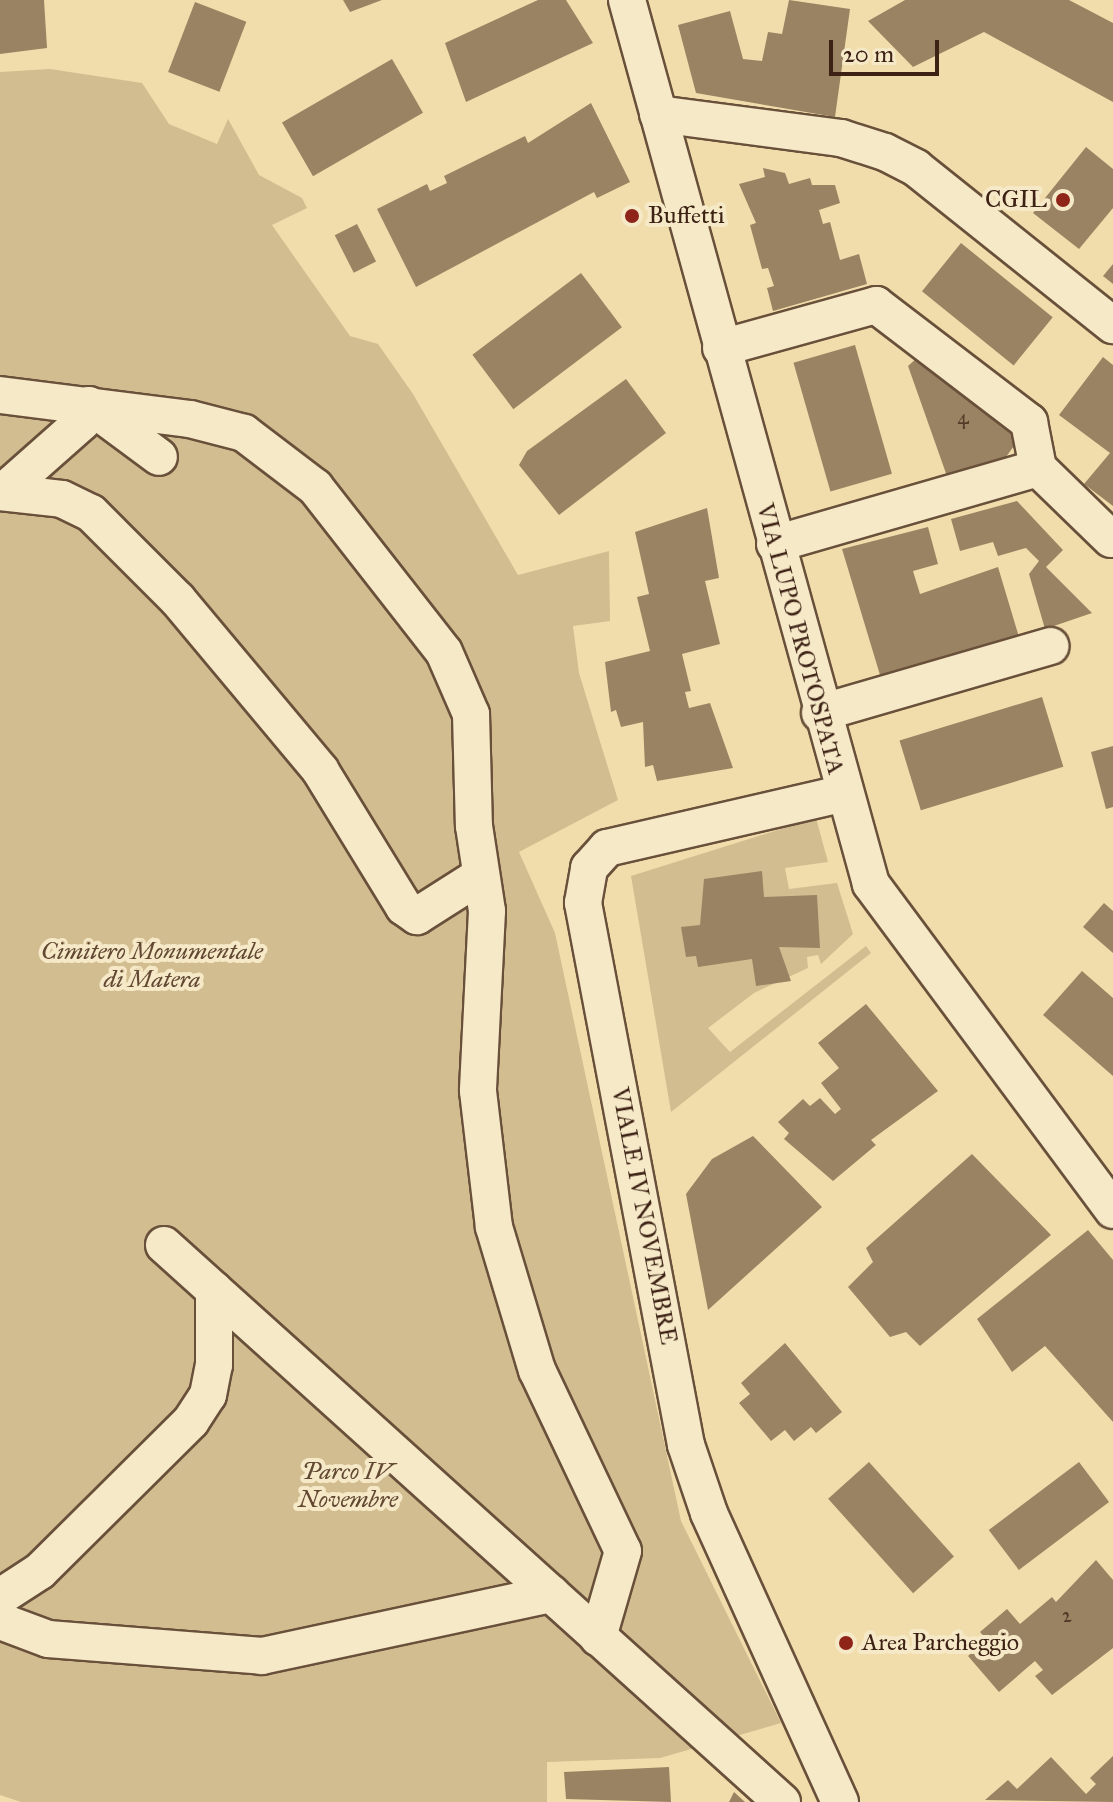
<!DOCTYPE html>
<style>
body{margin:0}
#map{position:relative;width:1113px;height:1802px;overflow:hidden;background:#f1ddab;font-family:"IM FELL Great Primer",serif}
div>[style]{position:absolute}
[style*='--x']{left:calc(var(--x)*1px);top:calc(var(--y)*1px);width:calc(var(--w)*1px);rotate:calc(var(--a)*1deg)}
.green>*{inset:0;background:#d2bd91}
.building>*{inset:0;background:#9a8363;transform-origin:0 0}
.roads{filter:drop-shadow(2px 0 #69503a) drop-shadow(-2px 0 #69503a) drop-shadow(0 2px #69503a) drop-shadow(0 -2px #69503a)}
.minor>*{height:36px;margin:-18px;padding:0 18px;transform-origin:18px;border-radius:18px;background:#f6e9c8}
.dots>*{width:22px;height:22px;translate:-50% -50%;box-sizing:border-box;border:4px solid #f6e9c8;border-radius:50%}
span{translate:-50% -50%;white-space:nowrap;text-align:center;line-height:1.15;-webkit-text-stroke:8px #f6e9c8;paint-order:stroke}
.number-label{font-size:20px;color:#543a28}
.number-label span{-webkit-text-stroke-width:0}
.poi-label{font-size:24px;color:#3c2114}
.right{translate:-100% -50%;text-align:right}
.left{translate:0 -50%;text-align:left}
.street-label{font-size:24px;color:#3c2114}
.park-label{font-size:24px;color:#624833;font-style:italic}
.scale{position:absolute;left:829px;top:40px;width:110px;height:36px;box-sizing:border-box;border:4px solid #3c2114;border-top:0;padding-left:10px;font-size:24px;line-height:28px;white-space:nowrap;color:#3c2114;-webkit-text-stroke:6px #f6e9c8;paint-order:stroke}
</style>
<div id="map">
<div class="green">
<div style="clip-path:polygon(50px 69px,142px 83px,169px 124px,217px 144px,228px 119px,259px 175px,302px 198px,307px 208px,272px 225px,350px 336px,378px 344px,413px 394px,518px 575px,609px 551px,610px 621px,573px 626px,579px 673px,618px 800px,519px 852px,555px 933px,681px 1521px,781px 1723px,660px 1758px,547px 1762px,547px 1802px,21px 1802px,0 1795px,0 72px)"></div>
<div style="clip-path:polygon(816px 818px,828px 862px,785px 868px,789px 889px,837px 883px,853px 934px,821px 964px,818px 955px,807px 957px,808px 968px,754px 993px,708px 1028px,730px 1052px,866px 946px,871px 953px,671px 1112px,631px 876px)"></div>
</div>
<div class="building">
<div style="clip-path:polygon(0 0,44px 0,47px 48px,0 54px)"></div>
<div style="clip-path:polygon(343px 0,382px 0,350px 12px)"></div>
<div style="clip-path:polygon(538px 0,566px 0,593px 43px,466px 102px,445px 43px)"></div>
<div style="clip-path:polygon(789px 0,850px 9px,835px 117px,696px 93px,678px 25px,730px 11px,743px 59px,762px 61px,768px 32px,782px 34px)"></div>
<div style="clip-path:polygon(905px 0,1069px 0,1113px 23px,1113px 102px,984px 32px,913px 67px,868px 21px)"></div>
<div style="left:195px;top:2px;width:55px;height:75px;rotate:21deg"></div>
<div style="left:392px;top:59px;width:62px;height:127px;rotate:60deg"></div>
<div style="clip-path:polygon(591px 103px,630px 182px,597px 198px,594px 192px,416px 287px,377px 209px,427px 184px,430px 191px,447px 183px,444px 176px,525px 136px,528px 143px)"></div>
<div style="clip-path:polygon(1086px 147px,1113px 169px,1113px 208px,1079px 249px,1033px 213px)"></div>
<div style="clip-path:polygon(763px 168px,785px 173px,789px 184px,810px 178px,812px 185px,835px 185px,840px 203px,819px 210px,823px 224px,830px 222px,840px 260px,859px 254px,867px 284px,773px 311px,767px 288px,774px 286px,768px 268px,762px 269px,750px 225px,756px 223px,739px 184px,765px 177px)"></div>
<div style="left:357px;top:224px;width:42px;height:25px;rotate:63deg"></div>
<div style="left:961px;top:243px;width:118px;height:62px;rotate:39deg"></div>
<div style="clip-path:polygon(1113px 264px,1113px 284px,1103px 276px)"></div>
<div style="left:581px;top:273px;width:68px;height:136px;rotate:53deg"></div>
<div style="left:855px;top:345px;width:134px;height:64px;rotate:74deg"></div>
<div style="clip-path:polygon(918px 357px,1021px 436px,1006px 457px,948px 479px,908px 366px)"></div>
<div style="clip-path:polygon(1103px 357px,1113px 365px,1113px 506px,1084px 484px,1110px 453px,1059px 415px)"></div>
<div style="clip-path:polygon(626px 379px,666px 433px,559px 515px,519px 465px,527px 451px)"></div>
<div style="clip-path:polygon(1017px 501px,1063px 550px,1046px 567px,1092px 613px,1045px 629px,1029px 574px,1039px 561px,1026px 548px,998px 556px,993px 542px,960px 551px,951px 519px)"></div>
<div style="clip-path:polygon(707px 508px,719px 578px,705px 581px,720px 644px,682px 654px,691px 691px,685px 692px,689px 708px,710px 703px,733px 768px,657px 781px,653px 765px,645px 767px,643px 722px,621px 727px,616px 710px,611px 712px,605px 662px,650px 651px,637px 597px,649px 594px,635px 532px)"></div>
<div style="clip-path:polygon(928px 527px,938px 564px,913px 571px,920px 594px,998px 567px,1019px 637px,880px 675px,842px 549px)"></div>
<div style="left:1042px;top:697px;width:73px;height:149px;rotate:73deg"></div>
<div style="clip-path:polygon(1113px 746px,1113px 807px,1106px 809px,1091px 752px)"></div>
<div style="clip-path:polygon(762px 871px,764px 897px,817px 895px,820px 948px,779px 947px,791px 981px,756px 986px,752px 959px,698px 967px,696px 956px,686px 957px,681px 927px,700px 925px,704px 879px)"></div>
<div style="clip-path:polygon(1104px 903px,1113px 911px,1113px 953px,1083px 927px)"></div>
<div style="clip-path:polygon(1082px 971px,1113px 998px,1113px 1076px,1043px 1015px)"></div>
<div style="clip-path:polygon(866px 1004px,938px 1091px,871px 1140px,876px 1145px,833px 1181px,784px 1139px,789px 1133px,778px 1122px,803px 1099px,810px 1106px,820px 1098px,835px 1114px,841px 1109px,821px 1083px,839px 1068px,818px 1043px)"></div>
<div style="clip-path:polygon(753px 1136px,822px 1207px,708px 1310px,686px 1194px,712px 1159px)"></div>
<div style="clip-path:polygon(972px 1154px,1051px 1235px,920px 1346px,906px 1332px,890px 1337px,848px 1287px,873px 1262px,866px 1248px)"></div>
<div style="clip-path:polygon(1088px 1230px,1113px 1260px,1113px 1422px,1045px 1346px,1012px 1372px,977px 1319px)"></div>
<div style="clip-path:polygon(785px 1343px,842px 1412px,816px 1433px,811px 1427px,794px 1441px,785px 1430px,771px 1441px,739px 1403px,750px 1394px,741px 1383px)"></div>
<div style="left:869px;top:1462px;width:127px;height:55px;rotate:48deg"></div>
<div style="left:1079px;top:1462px;width:50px;height:113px;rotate:53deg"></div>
<div style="clip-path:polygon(1096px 1560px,1113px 1580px,1113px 1648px,1052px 1695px,1035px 1676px,1043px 1670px,1035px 1661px,999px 1692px,968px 1656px,987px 1640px,980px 1632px,1007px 1609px,1020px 1624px,1052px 1597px,1056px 1602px)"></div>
<div style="clip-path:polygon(1113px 1756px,1113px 1802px,985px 1800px,1008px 1780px,1017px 1789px,1051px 1757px,1086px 1794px,1096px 1784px,1090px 1778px)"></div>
<div style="clip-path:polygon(669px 1767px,671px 1802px,566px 1799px,564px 1772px)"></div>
<div style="clip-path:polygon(734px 1792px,745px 1802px,729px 1802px)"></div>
</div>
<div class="roads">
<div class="minor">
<div style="--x:627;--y:0;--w:917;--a:74.57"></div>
<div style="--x:871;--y:884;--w:406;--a:53.4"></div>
<div style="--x:658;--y:114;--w:185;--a:7.5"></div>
<div style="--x:841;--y:138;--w:46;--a:17.7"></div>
<div style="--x:885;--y:152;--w:35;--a:27"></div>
<div style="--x:916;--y:168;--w:252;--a:38.6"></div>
<div style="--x:721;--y:348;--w:161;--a:-15.5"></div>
<div style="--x:876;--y:305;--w:193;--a:37.4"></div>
<div style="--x:1029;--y:422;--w:47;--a:78.9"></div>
<div style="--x:1038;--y:468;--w:102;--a:44.2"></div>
<div style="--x:0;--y:395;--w:192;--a:7.2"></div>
<div style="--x:190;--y:419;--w:56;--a:14.5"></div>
<div style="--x:244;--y:433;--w:89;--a:37.3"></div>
<div style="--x:315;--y:487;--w:209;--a:52"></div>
<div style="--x:444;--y:652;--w:68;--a:66.5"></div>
<div style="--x:471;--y:714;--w:112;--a:88.5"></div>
<div style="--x:474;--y:826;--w:86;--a:81.3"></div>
<div style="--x:487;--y:911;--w:180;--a:92.9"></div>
<div style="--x:478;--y:1091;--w:137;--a:83.3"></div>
<div style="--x:494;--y:1227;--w:149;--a:73.3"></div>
<div style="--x:537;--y:1370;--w:200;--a:64.6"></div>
<div style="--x:623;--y:1551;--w:90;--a:106.2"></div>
<div style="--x:0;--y:492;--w:62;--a:6.4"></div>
<div style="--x:62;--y:499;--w:32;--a:26"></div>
<div style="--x:91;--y:513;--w:123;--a:45"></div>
<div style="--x:178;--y:600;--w:222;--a:50.1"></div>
<div style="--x:320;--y:770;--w:161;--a:58.5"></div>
<div style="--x:404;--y:907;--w:16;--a:35"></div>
<div style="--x:417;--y:916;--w:75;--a:-32.4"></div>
<div style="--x:3;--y:492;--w:106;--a:-41.5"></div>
<div style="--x:82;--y:422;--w:18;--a:-68"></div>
<div style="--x:89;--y:405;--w:87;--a:36.6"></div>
<div style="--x:775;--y:544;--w:274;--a:-16.1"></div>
<div style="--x:820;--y:713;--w:240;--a:-16.2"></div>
<div style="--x:164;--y:1245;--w:832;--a:42.03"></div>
<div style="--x:0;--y:1597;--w:48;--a:-33"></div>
<div style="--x:40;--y:1571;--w:213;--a:-44.8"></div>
<div style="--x:191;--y:1421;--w:31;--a:-57"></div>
<div style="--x:208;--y:1395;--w:31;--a:-79"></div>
<div style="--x:214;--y:1365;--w:75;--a:-90"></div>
<div style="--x:0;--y:1621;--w:51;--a:20.6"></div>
<div style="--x:48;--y:1639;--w:215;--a:4.5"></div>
<div style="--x:262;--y:1656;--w:296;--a:-12.1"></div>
<div style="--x:840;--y:1802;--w:317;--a:-114.4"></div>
<div style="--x:709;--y:1513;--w:72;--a:-108.7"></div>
<div style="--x:686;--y:1445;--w:552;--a:-100.76"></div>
<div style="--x:583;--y:903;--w:36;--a:-80"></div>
<div style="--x:589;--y:868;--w:27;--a:-48"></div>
<div style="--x:607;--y:848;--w:240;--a:-13"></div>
</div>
</div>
<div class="dots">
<div style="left:1063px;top:200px;background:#8f2418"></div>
<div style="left:632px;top:216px;background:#8f2418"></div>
<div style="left:846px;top:1643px;background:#8f2418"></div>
</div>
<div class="number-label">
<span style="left:963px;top:417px">4</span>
<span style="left:1067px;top:1615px">2</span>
</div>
<div class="poi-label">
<span class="right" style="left:1047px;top:200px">CGIL</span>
<span class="left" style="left:648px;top:216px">Buffetti</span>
<span class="left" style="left:862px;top:1643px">Area Parcheggio</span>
</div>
<div class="street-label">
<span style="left:800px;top:639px;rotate:75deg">VIA LUPO PROTOSPATA</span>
<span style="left:644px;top:1216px;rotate:79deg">VIALE IV NOVEMBRE</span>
</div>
<div class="park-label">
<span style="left:152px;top:966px">Cimitero Monumentale<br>di Matera</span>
<span style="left:348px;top:1486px">Parco IV<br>Novembre</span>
</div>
<div class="scale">20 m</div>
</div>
